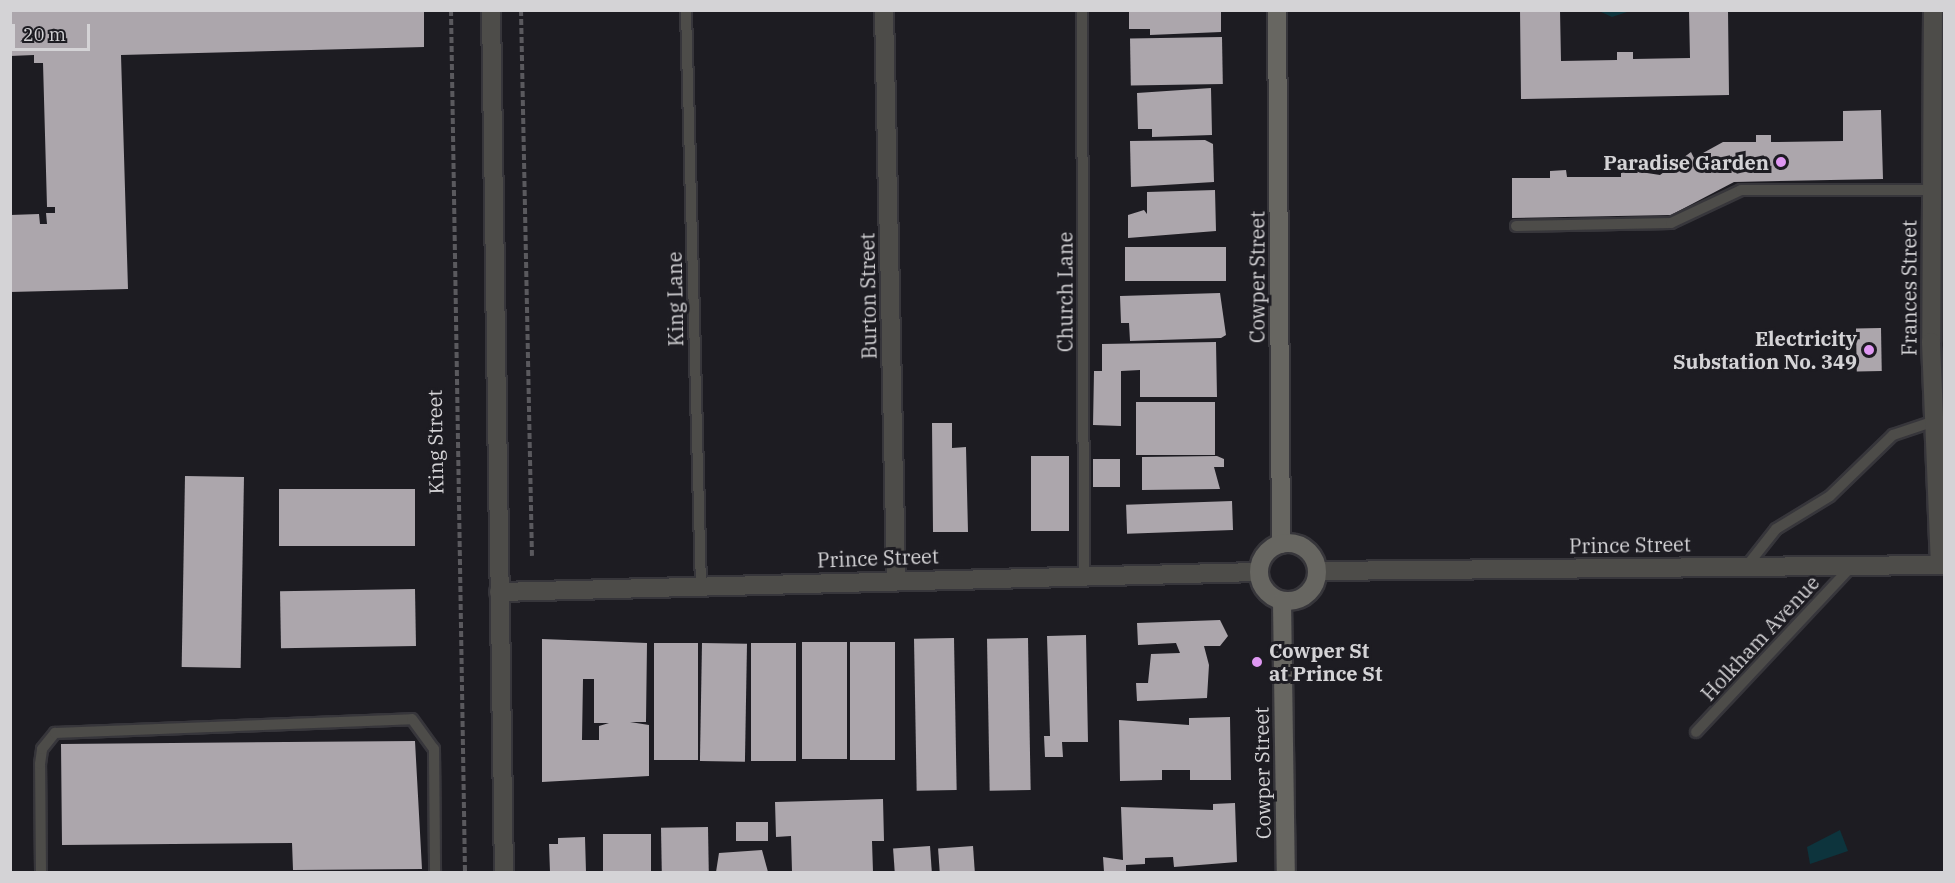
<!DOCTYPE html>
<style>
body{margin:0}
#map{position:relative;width:1955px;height:883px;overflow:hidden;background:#1d1c22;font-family:"IBM Plex Serif",serif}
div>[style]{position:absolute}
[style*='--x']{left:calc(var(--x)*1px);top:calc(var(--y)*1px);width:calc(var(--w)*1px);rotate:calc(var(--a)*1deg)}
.water>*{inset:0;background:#0d343d}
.building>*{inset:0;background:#aca6ac;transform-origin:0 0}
.path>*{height:4px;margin-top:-2px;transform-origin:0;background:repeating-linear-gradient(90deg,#5a595e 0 6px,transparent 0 9px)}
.roads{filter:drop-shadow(2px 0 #37363b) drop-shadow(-2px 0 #37363b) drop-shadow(0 2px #37363b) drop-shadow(0 -2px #37363b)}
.service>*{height:10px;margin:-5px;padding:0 5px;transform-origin:5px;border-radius:5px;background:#4d4c49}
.minor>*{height:18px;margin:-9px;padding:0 9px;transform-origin:9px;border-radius:9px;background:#4d4c49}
.tertiary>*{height:18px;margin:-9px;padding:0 9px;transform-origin:9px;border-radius:9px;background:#4d4c49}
.secondary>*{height:18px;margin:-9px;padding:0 9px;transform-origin:9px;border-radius:9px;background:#676661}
.secondary>.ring{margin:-9px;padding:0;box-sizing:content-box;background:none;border:18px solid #676661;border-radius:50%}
.dots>*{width:16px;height:16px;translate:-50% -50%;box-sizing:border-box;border:3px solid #1d1c22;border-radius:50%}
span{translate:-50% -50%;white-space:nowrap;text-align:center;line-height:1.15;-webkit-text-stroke:6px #1d1c22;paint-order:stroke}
.poi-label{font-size:20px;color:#d4d3d6;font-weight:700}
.right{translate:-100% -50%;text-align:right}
.left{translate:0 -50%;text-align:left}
.street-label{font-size:20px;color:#d4d3d6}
.frame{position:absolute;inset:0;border:12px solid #d4d3d6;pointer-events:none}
.scale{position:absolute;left:12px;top:24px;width:78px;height:27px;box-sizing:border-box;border:3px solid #d4d3d6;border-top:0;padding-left:8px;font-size:18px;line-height:21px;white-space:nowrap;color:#d4d3d6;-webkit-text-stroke:4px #1d1c22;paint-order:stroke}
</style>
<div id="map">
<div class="water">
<div style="clip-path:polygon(1599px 11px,1630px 11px,1612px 17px)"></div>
<div style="clip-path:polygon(1840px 830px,1848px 851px,1810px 864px,1807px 847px)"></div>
</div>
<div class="building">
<div style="clip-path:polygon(10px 10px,424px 10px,424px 47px,121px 55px,128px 289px,10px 292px,10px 215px,39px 214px,40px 224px,47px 224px,46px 213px,55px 213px,55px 207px,47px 207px,43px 63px,34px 63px,34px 55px,10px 56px)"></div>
<div style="clip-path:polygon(1129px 10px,1221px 10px,1221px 32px,1150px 35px,1150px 29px,1129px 29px)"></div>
<div style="clip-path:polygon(1520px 10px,1560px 10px,1561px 61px,1617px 60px,1617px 52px,1633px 52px,1633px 59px,1690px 58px,1689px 10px,1728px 10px,1729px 95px,1521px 99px)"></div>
<div style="left:1222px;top:37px;width:47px;height:92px;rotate:89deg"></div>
<div style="clip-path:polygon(1211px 88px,1212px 135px,1152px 137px,1152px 129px,1138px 129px,1137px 93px)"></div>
<div style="clip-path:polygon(1881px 110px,1883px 179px,1734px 182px,1671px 215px,1512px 218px,1512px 178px,1550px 178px,1550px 171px,1566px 170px,1567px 177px,1621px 177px,1621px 169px,1660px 175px,1691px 152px,1694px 158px,1723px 142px,1756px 142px,1756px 135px,1771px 135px,1771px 142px,1843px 141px,1843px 111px)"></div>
<div style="clip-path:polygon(1205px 140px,1213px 144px,1214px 182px,1131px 187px,1130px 141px)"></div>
<div style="clip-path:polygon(1215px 190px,1216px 231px,1128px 238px,1128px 215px,1144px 210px,1147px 214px,1147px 192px)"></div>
<div style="left:1226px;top:247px;width:34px;height:101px;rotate:90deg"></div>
<div style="clip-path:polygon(1220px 293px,1226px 335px,1221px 338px,1130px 341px,1129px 323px,1121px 323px,1120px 296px)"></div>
<div style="left:1881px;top:328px;width:43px;height:25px;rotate:89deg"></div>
<div style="clip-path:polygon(1216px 342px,1217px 397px,1140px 397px,1140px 370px,1121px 371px,1121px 426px,1093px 425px,1094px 371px,1102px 371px,1102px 344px)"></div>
<div style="left:1136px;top:402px;width:79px;height:53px"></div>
<div style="clip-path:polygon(932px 423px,952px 423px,952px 448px,966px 447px,968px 532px,933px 532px)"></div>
<div style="left:1031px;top:456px;width:38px;height:75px"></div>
<div style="clip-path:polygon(1217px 456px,1224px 459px,1224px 467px,1214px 467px,1220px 489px,1142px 490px,1142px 457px)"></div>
<div style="left:1093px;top:459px;width:27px;height:28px"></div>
<div style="left:185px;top:476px;width:59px;height:191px;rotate:1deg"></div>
<div style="left:415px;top:489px;width:57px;height:136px;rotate:90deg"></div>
<div style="left:1232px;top:501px;width:29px;height:106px;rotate:88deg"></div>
<div style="left:415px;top:589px;width:57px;height:135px;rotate:89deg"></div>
<div style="clip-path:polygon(1220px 620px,1228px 636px,1220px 646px,1204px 646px,1209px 665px,1207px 698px,1137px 701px,1136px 683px,1148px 683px,1151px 654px,1180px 653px,1176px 643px,1138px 645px,1137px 623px)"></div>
<div style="clip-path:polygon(1086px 635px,1088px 742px,1062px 742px,1063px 757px,1045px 757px,1044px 736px,1050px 736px,1047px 636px)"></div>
<div style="left:954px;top:638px;width:152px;height:40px;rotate:89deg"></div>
<div style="left:1028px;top:638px;width:152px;height:41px;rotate:89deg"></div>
<div style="clip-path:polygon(evenodd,542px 639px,647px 643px,646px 722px,630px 722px,649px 725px,649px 776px,542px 782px,542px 639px,583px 679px,594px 679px,594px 723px,609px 723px,599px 726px,599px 740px,582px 740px,583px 679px)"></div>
<div style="left:802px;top:642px;width:45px;height:117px"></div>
<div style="left:850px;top:642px;width:45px;height:118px"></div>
<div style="left:654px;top:643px;width:44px;height:117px"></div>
<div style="left:702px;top:643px;width:45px;height:118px;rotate:1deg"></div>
<div style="left:751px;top:643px;width:45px;height:118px"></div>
<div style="clip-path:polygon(1230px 717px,1231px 780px,1190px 780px,1190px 770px,1162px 770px,1162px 780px,1120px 781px,1119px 720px,1189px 725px,1189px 718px)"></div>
<div style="clip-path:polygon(415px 741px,422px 869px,293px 870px,292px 843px,62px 845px,61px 744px)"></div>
<div style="clip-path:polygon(883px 799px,884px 841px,872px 841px,873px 872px,792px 872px,791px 836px,776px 837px,775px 802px)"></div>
<div style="clip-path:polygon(1235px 803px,1237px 862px,1174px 867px,1173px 857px,1145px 858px,1145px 864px,1126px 865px,1126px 872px,1104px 872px,1103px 857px,1123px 860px,1121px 807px,1213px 810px,1213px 804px)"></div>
<div style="left:768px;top:822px;width:19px;height:32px;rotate:90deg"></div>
<div style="left:708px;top:827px;width:45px;height:47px;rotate:89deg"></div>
<div style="left:603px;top:834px;width:48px;height:38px"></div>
<div style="clip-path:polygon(585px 837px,586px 872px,550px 872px,549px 844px,558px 844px,558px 838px)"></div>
<div style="left:930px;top:846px;width:26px;height:37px;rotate:86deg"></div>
<div style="left:973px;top:846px;width:26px;height:35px;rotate:86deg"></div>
<div style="clip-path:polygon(762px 850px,768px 872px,716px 872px,719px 853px)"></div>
</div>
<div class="path">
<div style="--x:451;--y:10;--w:862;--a:89.07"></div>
<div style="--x:521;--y:10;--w:546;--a:88.85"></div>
</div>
<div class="roads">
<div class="service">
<div style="--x:686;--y:10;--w:576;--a:88.51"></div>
<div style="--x:1082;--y:10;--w:564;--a:89.8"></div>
<div style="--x:1516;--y:226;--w:155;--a:-1.1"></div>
<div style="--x:1671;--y:223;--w:77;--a:-25.2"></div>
<div style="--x:1741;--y:190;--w:191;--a:0"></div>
<div style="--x:1746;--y:567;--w:48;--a:-51.7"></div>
<div style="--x:1776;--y:529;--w:63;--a:-31.4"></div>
<div style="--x:1830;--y:496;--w:88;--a:-44.1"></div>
<div style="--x:1893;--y:435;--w:44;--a:-18.4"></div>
<div style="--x:1696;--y:732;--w:225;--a:-46.8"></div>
<div style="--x:41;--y:872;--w:108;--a:-90.5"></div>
<div style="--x:40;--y:764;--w:15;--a:-82"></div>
<div style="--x:42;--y:749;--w:21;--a:-51"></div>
<div style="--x:55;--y:733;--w:357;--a:-2.2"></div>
<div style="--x:412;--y:719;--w:37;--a:54"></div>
<div style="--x:434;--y:749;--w:123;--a:89.5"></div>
</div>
<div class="minor">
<div style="--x:884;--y:10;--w:570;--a:88.79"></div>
<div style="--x:1933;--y:10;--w:332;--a:90.3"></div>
<div style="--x:1931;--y:342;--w:223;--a:87.7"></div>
<div style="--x:1317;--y:571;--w:627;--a:-0.55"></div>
<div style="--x:499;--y:592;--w:759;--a:-1.51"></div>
</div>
<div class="tertiary">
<div style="--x:491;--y:10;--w:862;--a:89.14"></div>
</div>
<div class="secondary">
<div style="--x:1277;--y:10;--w:534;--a:89.57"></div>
<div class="ring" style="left:1259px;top:543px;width:40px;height:40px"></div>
<div style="--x:1282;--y:601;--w:271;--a:89.2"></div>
</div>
</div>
<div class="dots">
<div style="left:1781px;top:162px;background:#df98f2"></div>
<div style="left:1869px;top:350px;background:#df98f2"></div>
<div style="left:1257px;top:662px;background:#df98f2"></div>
</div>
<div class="poi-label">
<span class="right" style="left:1769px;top:162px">Paradise Garden</span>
<span class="right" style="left:1857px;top:350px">Electricity<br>Substation No. 349</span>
<span class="left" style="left:1269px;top:662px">Cowper St<br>at Prince St</span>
</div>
<div class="street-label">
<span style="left:1257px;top:277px;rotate:-90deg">Cowper Street</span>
<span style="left:1909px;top:288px;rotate:-90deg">Frances Street</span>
<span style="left:1065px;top:292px;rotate:-90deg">Church Lane</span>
<span style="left:868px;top:296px;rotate:-91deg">Burton Street</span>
<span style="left:675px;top:299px;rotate:-91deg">King Lane</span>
<span style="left:435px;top:442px;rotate:-91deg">King Street</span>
<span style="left:1630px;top:545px;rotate:-1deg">Prince Street</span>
<span style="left:878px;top:558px;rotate:-2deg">Prince Street</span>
<span style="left:1760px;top:638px;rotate:-47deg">Holkham Avenue</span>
<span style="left:1262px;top:773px;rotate:-91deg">Cowper Street</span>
</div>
<div class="frame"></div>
<div class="scale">20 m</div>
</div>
